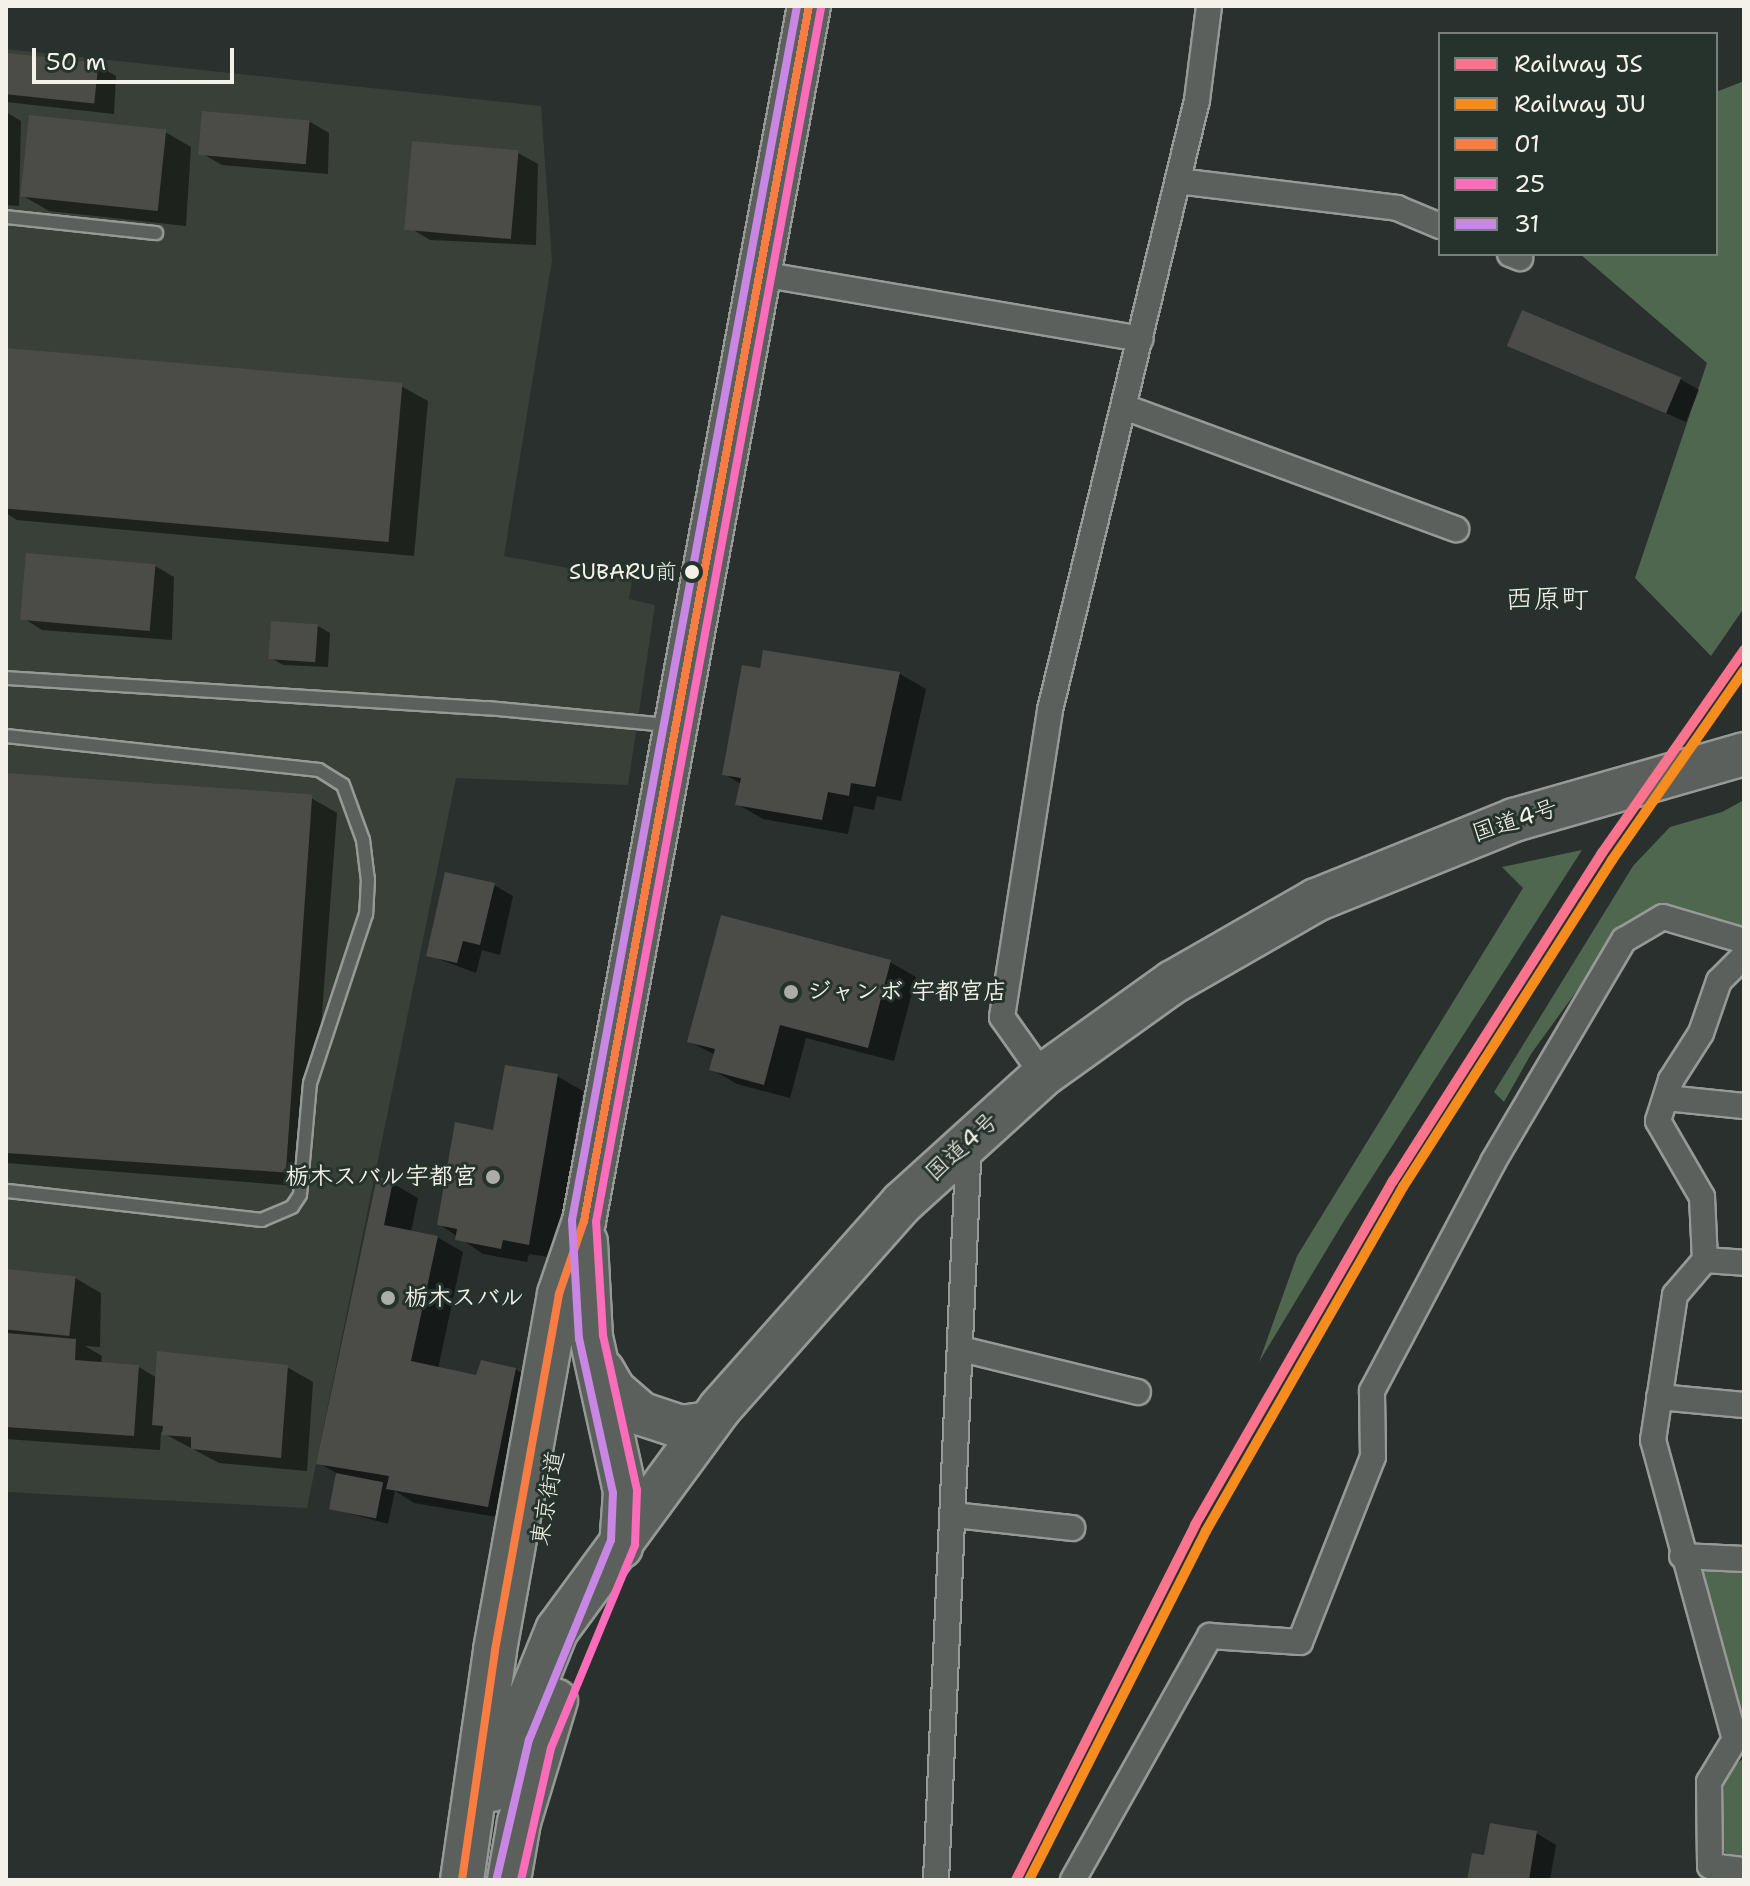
<!DOCTYPE html>
<meta charset="utf-8">
<style>
body{margin:0}
#map{position:relative;width:1750px;height:1886px;overflow:hidden;background:#29302d;font-family:"Shantell Sans","Klee One",sans-serif}
div>[style]{position:absolute}
[style*='--x']{left:calc(var(--x)*1px);top:calc(var(--y)*1px);width:calc(var(--w)*1px);rotate:calc(var(--a)*1deg)}
.built>*{inset:0;background:#394037}
.green>*{inset:0;background:#4f664f}
.shadow>*{inset:0;background:#0007}
.building>*{inset:0;background:#4b4c48;transform-origin:0 0}
.roads{filter:drop-shadow(2px 0 #969996) drop-shadow(-2px 0 #969996) drop-shadow(0 2px #969996) drop-shadow(0 -2px #969996)}
.lane>*{height:12px;margin:-6px;padding:0 6px;transform-origin:6px;border-radius:6px;background:#5c605c}
.street>*{height:24px;margin:-12px;padding:0 12px;transform-origin:12px;border-radius:12px;background:#5c605c}
.highway>*{height:42px;margin:-21px;padding:0 21px;transform-origin:21px;border-radius:21px;background:#5c605c}
.bus-1>*{height:8px;margin:-4px;padding:0 4px;transform-origin:4px;border-radius:4px;background:#f77d43}
.bus-2>*{height:8px;margin:-4px;padding:0 4px;transform-origin:4px;border-radius:4px;background:#fb6dba}
.bus-3>*{height:8px;margin:-4px;padding:0 4px;transform-origin:4px;border-radius:4px;background:#c787e3}
.rail-1>*{height:10px;margin:-5px;padding:0 5px;transform-origin:5px;border-radius:5px;background:#fc738d}
.rail-2>*{height:10px;margin:-5px;padding:0 5px;transform-origin:5px;border-radius:5px;background:#f68b1e}
.dots>*{width:22px;height:22px;translate:-50% -50%;box-sizing:border-box;border:4px solid #26332d;border-radius:50%}
span{translate:-50% -50%;white-space:nowrap;text-align:center;line-height:1.15;-webkit-text-stroke:6px #26332d;paint-order:stroke}
.bus-label{font-size:22px;color:#f4f1e8}
.right{translate:-100% -50%;text-align:right}
.street-label{font-size:24px;color:#f4f1e8}
.poi-label{font-size:24px;color:#f4f1e8;font-weight:700}
.left{translate:0 -50%;text-align:left}
.quarter-label{font-size:28px;color:#f4f1e8}
.frame{position:absolute;inset:0;border:8px solid #f4f1e8;pointer-events:none}
.legend{position:absolute;left:1438px;top:32px;width:280px;height:224px;box-sizing:border-box;background:#26332d;border:2px solid #787f78;margin:0;padding:10px 14px;list-style:none;font-size:24px;color:#f4f1e8}
.legend li{display:flex;align-items:center;gap:16px;height:40px}
.legend b{width:40px;border:2px solid #787f78}
.scale{position:absolute;left:32px;top:48px;width:202px;height:36px;box-sizing:border-box;border:4px solid #f4f1e8;border-top:0;padding-left:10px;font-size:24px;line-height:28px;white-space:nowrap;color:#f4f1e8;-webkit-text-stroke:6px #26332d;paint-order:stroke}
</style>
<div id="map">
<div class="built">
<div style="clip-path:polygon(6px 49px,541px 106px,552px 260px,504px 556px,632px 580px,629px 599px,655px 605px,628px 785px,456px 778px,307px 1508px,6px 1492px)"></div>
</div>
<div class="green">
<div style="clip-path:polygon(1744px 81px,1744px 608px,1711px 656px,1635px 578px,1707px 363px,1580px 254px,1716px 254px,1716px 92px)"></div>
<div style="clip-path:polygon(1744px 800px,1744px 931px,1623px 927px,1531px 1054px,1504px 1102px,1494px 1092px,1633px 866px,1670px 827px,1722px 812px)"></div>
<div style="clip-path:polygon(1582px 850px,1344px 1221px,1259px 1362px,1297px 1256px,1523px 888px,1502px 867px)"></div>
<div style="clip-path:polygon(1709px 1564px,1744px 1567px,1744px 1725px,1699px 1577px)"></div>
<div style="clip-path:polygon(1744px 1758px,1744px 1864px,1723px 1851px,1723px 1782px,1729px 1769px)"></div>
</div>
<div class="shadow">
<div style="clip-path:polygon(6px 55px,97px 65px,116px 76px,114px 114px,6px 102px)"></div>
<div style="clip-path:polygon(6px 112px,21px 121px,19px 206px,6px 205px)"></div>
<div style="clip-path:polygon(310px 122px,329px 133px,328px 174px,222px 165px,203px 154px)"></div>
<div style="clip-path:polygon(165px 132px,191px 147px,186px 226px,49px 211px,23px 196px)"></div>
<div style="clip-path:polygon(518px 153px,538px 164px,536px 245px,430px 240px,410px 228px)"></div>
<div style="clip-path:polygon(1510px 345px,1680px 379px,1699px 390px,1686px 422px)"></div>
<div style="clip-path:polygon(6px 350px,401px 386px,428px 401px,414px 556px,17px 520px,6px 513px)"></div>
<div style="clip-path:polygon(155px 566px,174px 577px,172px 640px,42px 630px,23px 618px)"></div>
<div style="clip-path:polygon(318px 626px,330px 633px,328px 667px,283px 665px,271px 658px)"></div>
<div style="clip-path:polygon(765px 652px,900px 674px,926px 689px,901px 801px,877px 796px,874px 810px,854px 806px,848px 834px,763px 819px,737px 804px,741px 784px,724px 774px)"></div>
<div style="clip-path:polygon(6px 775px,311px 798px,337px 813px,309px 1187px,6px 1163px)"></div>
<div style="clip-path:polygon(494px 885px,513px 896px,500px 955px,482px 950px,476px 973px,428px 955px)"></div>
<div style="clip-path:polygon(890px 962px,916px 977px,894px 1061px,806px 1038px,790px 1098px,737px 1084px,711px 1069px,715px 1055px,689px 1041px)"></div>
<div style="clip-path:polygon(557px 1076px,583px 1091px,555px 1258px,529px 1254px,527px 1262px,483px 1254px,439px 1224px,494px 1132px)"></div>
<div style="clip-path:polygon(392px 1183px,418px 1198px,411px 1232px,437px 1237px,463px 1252px,438px 1369px,477px 1377px,515px 1369px,541px 1384px,514px 1520px,414px 1503px,395px 1491px,388px 1524px,330px 1508px,338px 1474px,319px 1463px)"></div>
<div style="clip-path:polygon(6px 1271px,75px 1278px,101px 1293px,100px 1347px,85px 1346px,102px 1356px,101px 1364px,139px 1367px,157px 1378px,287px 1367px,313px 1382px,307px 1471px,219px 1463px,161px 1432px,160px 1450px,6px 1439px)"></div>
<div style="clip-path:polygon(1536px 1833px,1556px 1845px,1550px 1880px,1469px 1880px,1486px 1857px)"></div>
</div>
<div class="building">
<div style="left:6px;top:53px;width:93px;height:41px;rotate:6deg"></div>
<div style="left:202px;top:111px;width:108px;height:44px;rotate:5deg"></div>
<div style="left:29px;top:115px;width:138px;height:82px;rotate:6deg"></div>
<div style="left:412px;top:141px;width:107px;height:89px;rotate:5deg"></div>
<div style="left:1522px;top:310px;width:173px;height:39px;rotate:23deg"></div>
<div style="left:6px;top:348px;width:398px;height:160px;rotate:5deg"></div>
<div style="left:26px;top:553px;width:130px;height:67px;rotate:5deg"></div>
<div style="left:271px;top:621px;width:47px;height:38px;rotate:4deg"></div>
<div style="clip-path:polygon(763px 650px,900px 672px,875px 787px,851px 783px,849px 796px,828px 792px,822px 820px,735px 805px,741px 778px,722px 775px,742px 665px,760px 668px)"></div>
<div style="left:6px;top:773px;width:307px;height:379px;rotate:4deg"></div>
<div style="clip-path:polygon(445px 872px,495px 883px,480px 945px,463px 941px,457px 963px,426px 956px)"></div>
<div style="clip-path:polygon(721px 915px,891px 960px,868px 1048px,780px 1025px,764px 1085px,709px 1070px,715px 1049px,687px 1042px)"></div>
<div style="clip-path:polygon(505px 1065px,558px 1074px,529px 1245px,503px 1240px,501px 1249px,455px 1240px,457px 1229px,437px 1225px,455px 1122px,493px 1130px)"></div>
<div style="clip-path:polygon(377px 1177px,393px 1181px,384px 1225px,438px 1236px,411px 1361px,476px 1375px,481px 1360px,516px 1368px,488px 1507px,386px 1489px,389px 1476px,316px 1464px)"></div>
<div style="left:6px;top:1269px;width:70px;height:60px;rotate:6deg"></div>
<div style="clip-path:polygon(6px 1333px,76px 1339px,75px 1360px,139px 1365px,134px 1436px,6px 1427px)"></div>
<div style="clip-path:polygon(157px 1351px,288px 1365px,281px 1458px,191px 1449px,191px 1437px,162px 1435px,163px 1426px,152px 1425px)"></div>
<div style="left:336px;top:1473px;width:48px;height:37px;rotate:11deg"></div>
<div style="clip-path:polygon(1490px 1823px,1537px 1831px,1529px 1880px,1467px 1880px,1472px 1853px,1484px 1855px)"></div>
</div>
<div class="roads">
<div class="lane">
<div style="--x:6;--y:217;--w:151;--a:6.1"></div>
<div style="--x:6;--y:678;--w:483;--a:3.6"></div>
<div style="--x:488;--y:708;--w:182;--a:5.4"></div>
<div style="--x:6;--y:736;--w:315;--a:6.2"></div>
<div style="--x:319;--y:770;--w:28;--a:32"></div>
<div style="--x:343;--y:785;--w:59;--a:70"></div>
<div style="--x:363;--y:840;--w:39;--a:83"></div>
<div style="--x:368;--y:879;--w:35;--a:93"></div>
<div style="--x:366;--y:914;--w:178;--a:108.3"></div>
<div style="--x:310;--y:1083;--w:112;--a:95.1"></div>
<div style="--x:300;--y:1195;--w:14;--a:124"></div>
<div style="--x:292;--y:1207;--w:33;--a:157"></div>
<div style="--x:262;--y:1220;--w:258;--a:-173.5"></div>
</div>
<div class="street">
<div style="--x:1178;--y:181;--w:221;--a:7"></div>
<div style="--x:1397;--y:208;--w:47;--a:22.7"></div>
<div style="--x:1510;--y:254;--w:11;--a:22"></div>
<div style="--x:761;--y:274;--w:385;--a:9.7"></div>
<div style="--x:1124;--y:407;--w:354;--a:20.2"></div>
<div style="--x:1744;--y:956;--w:35;--a:135"></div>
<div style="--x:1719;--y:981;--w:55;--a:109.1"></div>
<div style="--x:1701;--y:1033;--w:56;--a:122.6"></div>
<div style="--x:1671;--y:1080;--w:43;--a:107.6"></div>
<div style="--x:1658;--y:1121;--w:88;--a:59.9"></div>
<div style="--x:1702;--y:1197;--w:63;--a:87.3"></div>
<div style="--x:1705;--y:1260;--w:46;--a:130.6"></div>
<div style="--x:1675;--y:1295;--w:147;--a:98.6"></div>
<div style="--x:1653;--y:1440;--w:310;--a:74.7"></div>
<div style="--x:1735;--y:1739;--w:50;--a:121.2"></div>
<div style="--x:1709;--y:1782;--w:84;--a:89.3"></div>
<div style="--x:1710;--y:1866;--w:34;--a:7"></div>
<div style="--x:1043;--y:1075;--w:71;--a:-125.3"></div>
<div style="--x:1002;--y:1017;--w:311;--a:-81.1"></div>
<div style="--x:1050;--y:710;--w:627;--a:-76.45"></div>
<div style="--x:1197;--y:100;--w:95;--a:-82.7"></div>
<div style="--x:1666;--y:1098;--w:78;--a:5.9"></div>
<div style="--x:1705;--y:1260;--w:39;--a:4"></div>
<div style="--x:961;--y:1349;--w:182;--a:13.7"></div>
<div style="--x:1659;--y:1397;--w:85;--a:5.4"></div>
<div style="--x:954;--y:1515;--w:119;--a:6.3"></div>
<div style="--x:1682;--y:1556;--w:62;--a:2.8"></div>
<div style="--x:936;--y:1880;--w:741;--a:-87.45"></div>
<div style="--x:1073;--y:1880;--w:280;--a:-60.7"></div>
<div style="--x:1210;--y:1636;--w:90;--a:3.8"></div>
<div style="--x:1300;--y:1642;--w:199;--a:-68.5"></div>
<div style="--x:1373;--y:1457;--w:66;--a:-90.9"></div>
<div style="--x:1372;--y:1391;--w:259;--a:-62.1"></div>
<div style="--x:1493;--y:1162;--w:258;--a:-59.5"></div>
<div style="--x:1624;--y:940;--w:45;--a:-30.5"></div>
<div style="--x:1663;--y:917;--w:84;--a:16.5"></div>
</div>
<div class="highway">
<div style="--x:586;--y:1242;--w:95;--a:87"></div>
<div style="--x:591;--y:1337;--w:159;--a:77.6"></div>
<div style="--x:625;--y:1492;--w:55;--a:94.2"></div>
<div style="--x:603;--y:1371;--w:22;--a:60"></div>
<div style="--x:614;--y:1390;--w:37;--a:41"></div>
<div style="--x:642;--y:1414;--w:41;--a:18.4"></div>
<div style="--x:681;--y:1427;--w:28;--a:-8"></div>
<div style="--x:492;--y:1790;--w:173;--a:-67.9"></div>
<div style="--x:557;--y:1630;--w:275;--a:-53.7"></div>
<div style="--x:720;--y:1408;--w:274;--a:-48.4"></div>
<div style="--x:902;--y:1203;--w:190;--a:-42.2"></div>
<div style="--x:1043;--y:1075;--w:160;--a:-35.6"></div>
<div style="--x:1173;--y:982;--w:165;--a:-29.8"></div>
<div style="--x:1316;--y:900;--w:214;--a:-22"></div>
<div style="--x:1514;--y:820;--w:239;--a:-16"></div>
<div style="--x:462;--y:1880;--w:232;--a:-81.8"></div>
<div style="--x:495;--y:1650;--w:362;--a:-79.8"></div>
<div style="--x:559;--y:1294;--w:77;--a:-71.1"></div>
<div style="--x:584;--y:1221;--w:1236;--a:-79.51"></div>
<div style="--x:509;--y:1880;--w:59;--a:-80.2"></div>
<div style="--x:519;--y:1822;--w:127;--a:-73.1"></div>
</div>
</div>
<div class="bus-1">
<div style="--x:462;--y:1880;--w:232;--a:-81.8"></div>
<div style="--x:495;--y:1650;--w:362;--a:-79.8"></div>
<div style="--x:559;--y:1294;--w:77;--a:-71.1"></div>
<div style="--x:584;--y:1221;--w:1236;--a:-79.51"></div>
</div>
<div class="bus-2">
<div style="--x:521;--y:1880;--w:135;--a:-77.2"></div>
<div style="--x:551;--y:1748;--w:220;--a:-67.5"></div>
<div style="--x:635;--y:1545;--w:55;--a:-87.9"></div>
<div style="--x:637;--y:1490;--w:159;--a:-102.4"></div>
<div style="--x:603;--y:1335;--w:113;--a:-93.5"></div>
<div style="--x:596;--y:1222;--w:1235;--a:-79.5"></div>
</div>
<div class="bus-3">
<div style="--x:497;--y:1877;--w:141;--a:-76.9"></div>
<div style="--x:529;--y:1740;--w:216;--a:-67.7"></div>
<div style="--x:611;--y:1540;--w:47;--a:-87.6"></div>
<div style="--x:613;--y:1493;--w:158;--a:-102.4"></div>
<div style="--x:579;--y:1339;--w:119;--a:-93.4"></div>
<div style="--x:572;--y:1220;--w:1235;--a:-79.5"></div>
</div>
<div class="rail-1">
<div style="--x:1016;--y:1880;--w:398;--a:-63.2"></div>
<div style="--x:1195;--y:1525;--w:397;--a:-60.1"></div>
<div style="--x:1393;--y:1181;--w:389;--a:-57.5"></div>
<div style="--x:1602;--y:853;--w:248;--a:-55"></div>
</div>
<div class="rail-2">
<div style="--x:1029;--y:1880;--w:391;--a:-63.1"></div>
<div style="--x:1206;--y:1531;--w:396;--a:-60.2"></div>
<div style="--x:1403;--y:1187;--w:388;--a:-57.4"></div>
<div style="--x:1612;--y:860;--w:231;--a:-55.1"></div>
</div>
<div class="dots">
<div style="left:692px;top:572px;background:#f4f1e8"></div>
<div style="left:791px;top:992px;background:#adada7"></div>
<div style="left:493px;top:1177px;background:#adada7"></div>
<div style="left:388px;top:1298px;background:#adada7"></div>
</div>
<div class="bus-label">
<span class="right" style="left:677px;top:572px">SUBARU前</span>
</div>
<div class="street-label">
<span style="left:1515px;top:821px;rotate:-18deg">国道4号</span>
<span style="left:962px;top:1147px;rotate:-42deg">国道4号</span>
<span style="left:548px;top:1498px;rotate:-80deg">東京街道</span>
</div>
<div class="poi-label">
<span class="left" style="left:807px;top:992px">ジャンボ 宇都宮店</span>
<span class="right" style="left:477px;top:1177px">栃木スバル宇都宮</span>
<span class="left" style="left:404px;top:1298px">栃木スバル</span>
</div>
<div class="quarter-label">
<span style="left:1547px;top:598px">西原町</span>
</div>
<div class="frame"></div>
<ul class="legend">
<li><b style="height:10px;background:#fc738d"></b>Railway JS</li>
<li><b style="height:10px;background:#f68b1e"></b>Railway JU</li>
<li><b style="height:10px;background:#f77d43"></b>01</li>
<li><b style="height:10px;background:#fb6dba"></b>25</li>
<li><b style="height:10px;background:#c787e3"></b>31</li>
</ul>
<div class="scale">50 m</div>
</div>
